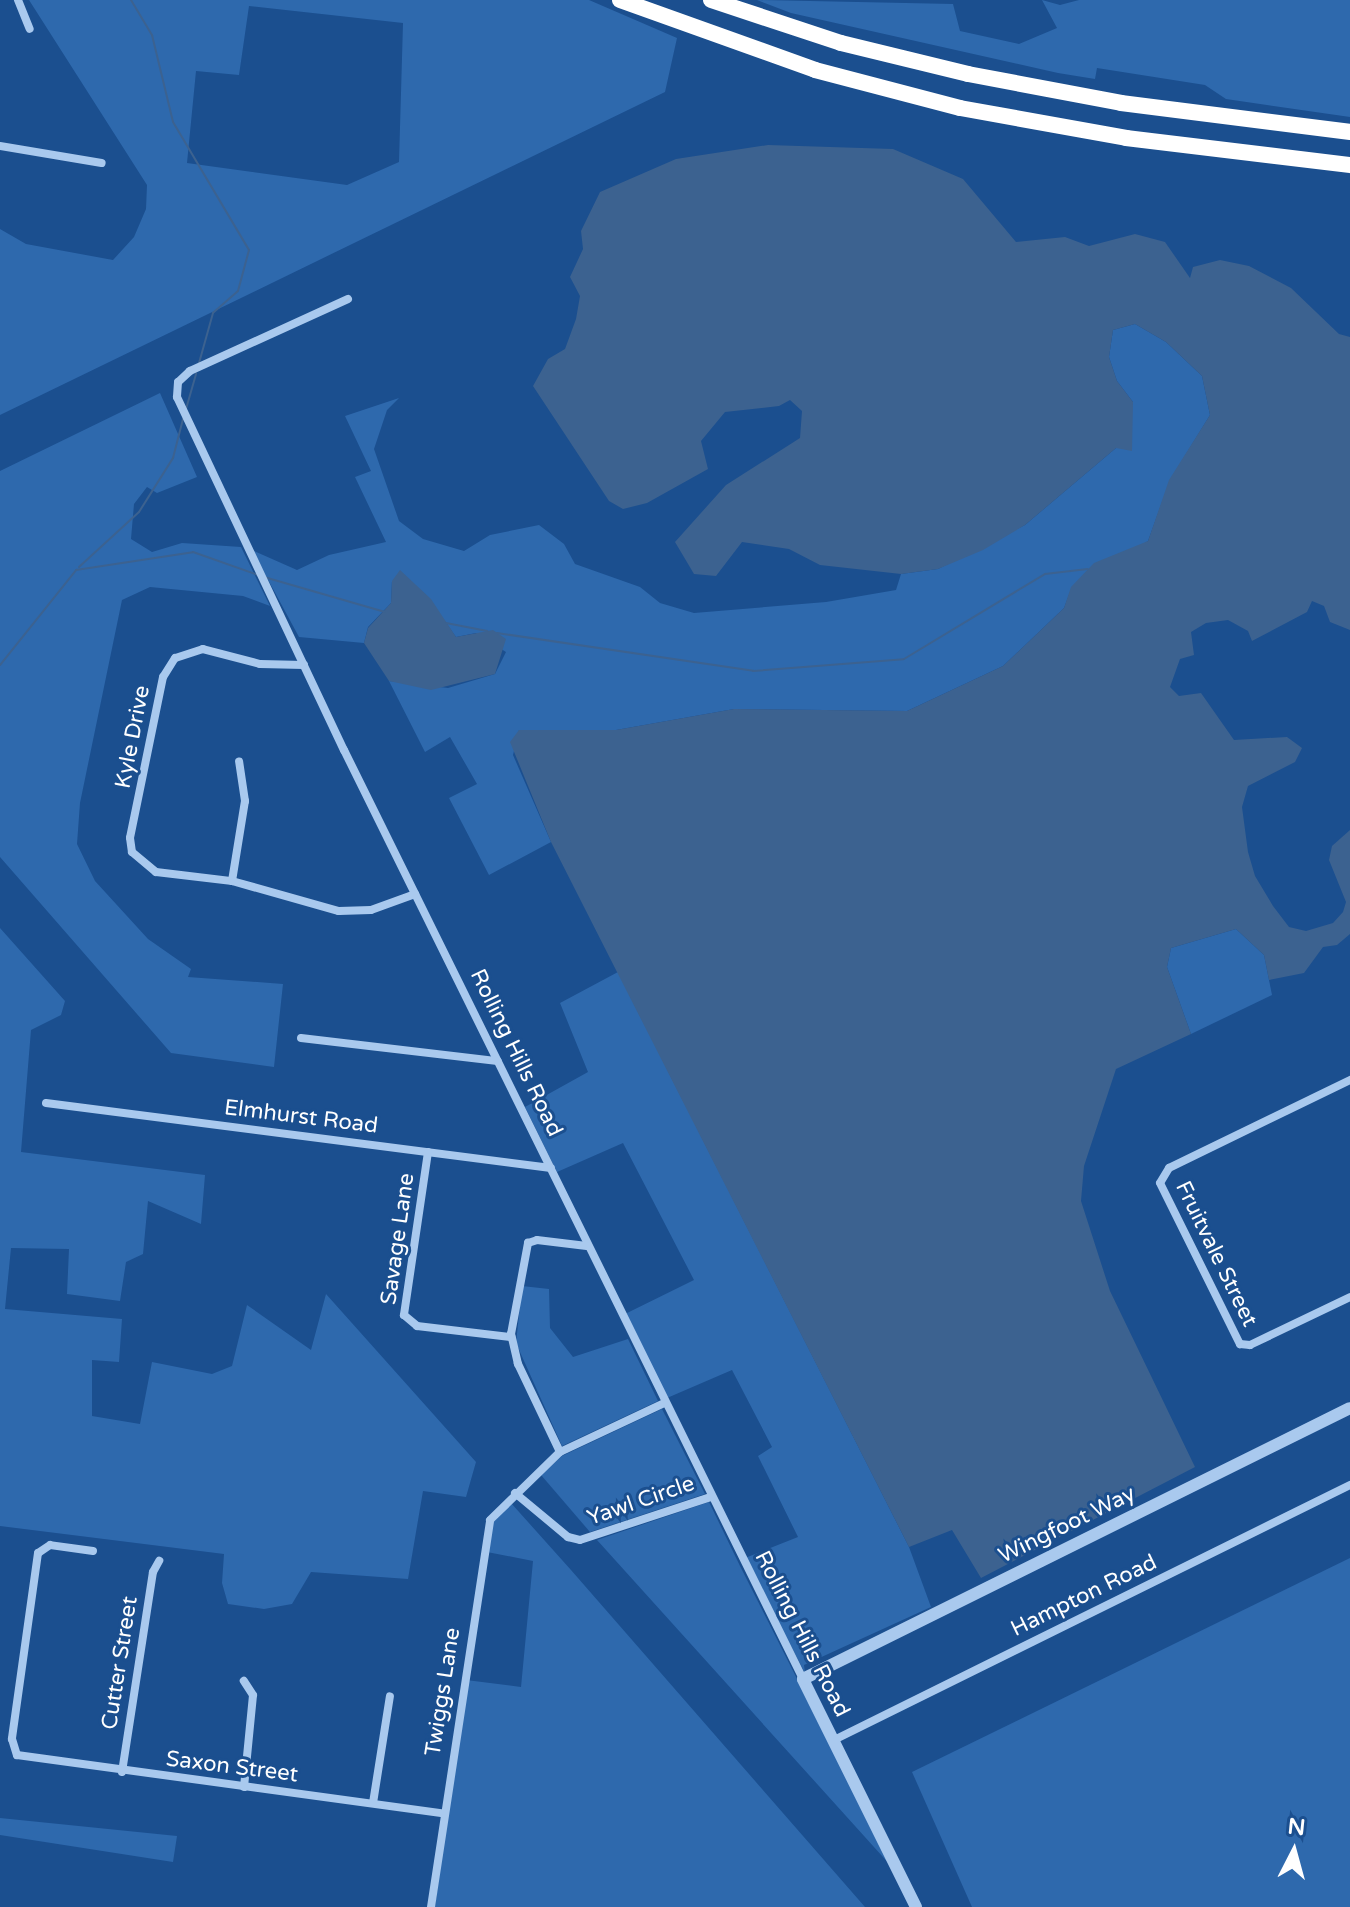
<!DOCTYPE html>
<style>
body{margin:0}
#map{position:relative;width:1350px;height:1907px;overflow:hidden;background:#1b4f8f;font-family:"Varela Round",sans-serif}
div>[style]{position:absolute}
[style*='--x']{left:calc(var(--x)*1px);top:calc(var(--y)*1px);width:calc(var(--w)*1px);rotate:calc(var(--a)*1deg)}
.green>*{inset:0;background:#2e69ad}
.water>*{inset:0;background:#3c6290}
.stream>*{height:2px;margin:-1px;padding:0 1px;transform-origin:1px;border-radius:1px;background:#3c6290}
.minor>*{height:8px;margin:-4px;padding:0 4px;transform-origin:4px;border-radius:4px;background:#a9c9ee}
.tertiary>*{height:12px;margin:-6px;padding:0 6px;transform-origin:6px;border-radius:6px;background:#a9c9ee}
.motorway>*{height:16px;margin:-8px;padding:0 8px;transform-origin:8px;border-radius:8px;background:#fff}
span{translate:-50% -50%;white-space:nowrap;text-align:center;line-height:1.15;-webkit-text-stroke:6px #1b4f8f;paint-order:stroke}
.street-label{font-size:22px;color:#fff}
.north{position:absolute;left:1254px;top:1811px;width:80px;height:80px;-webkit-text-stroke:6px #1b4f8f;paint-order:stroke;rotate:6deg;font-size:22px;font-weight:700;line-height:32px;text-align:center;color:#fff}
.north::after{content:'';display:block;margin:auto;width:28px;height:36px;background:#fff;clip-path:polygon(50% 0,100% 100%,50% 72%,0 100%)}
</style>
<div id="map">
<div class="green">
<div style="clip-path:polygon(evenodd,29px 0,589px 0,677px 38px,665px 92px,0 415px,0 229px,26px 244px,113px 260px,134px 237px,146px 209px,147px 185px,29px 0,249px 6px,403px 23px,399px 162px,347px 185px,187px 163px,196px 71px,239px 75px,249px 6px)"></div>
<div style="clip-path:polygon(757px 0,953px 4px,960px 31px,1019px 44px,1057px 28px,1042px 0,1060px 5px,1079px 0,1350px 0,1350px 117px,1226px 99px,1205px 85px,1097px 68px,1095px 79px,1058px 73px,791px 13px)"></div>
<div style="clip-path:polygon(1135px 324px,1166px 342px,1202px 376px,1210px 415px,1170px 480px,1148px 541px,1072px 587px,1064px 608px,1003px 666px,907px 711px,734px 709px,616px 730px,519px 730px,513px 755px,551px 842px,489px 875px,449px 798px,477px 784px,450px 737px,425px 752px,389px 681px,448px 688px,495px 674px,506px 652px,476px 633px,456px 637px,444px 620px,392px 581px,391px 603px,368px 627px,364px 643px,299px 637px,252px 550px,297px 570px,329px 555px,386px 542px,355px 477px,371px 471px,345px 416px,399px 398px,387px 410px,374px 449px,399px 521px,423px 539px,464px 551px,490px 535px,539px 525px,564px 544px,575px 564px,640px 587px,660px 603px,694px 613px,826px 602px,896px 590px,901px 574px,938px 569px,1025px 525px,1116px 448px,1133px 402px,1117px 381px,1109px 357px,1113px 330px)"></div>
<div style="clip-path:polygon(160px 393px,197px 477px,157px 493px,147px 487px,134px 504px,131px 539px,152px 552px,182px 543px,241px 547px,270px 606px,243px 596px,150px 587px,122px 600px,80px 803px,77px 844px,95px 881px,148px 939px,191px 969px,188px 977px,283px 984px,274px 1067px,171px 1053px,0 857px,0 471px)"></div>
<div style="clip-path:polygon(0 928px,65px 1001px,61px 1015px,31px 1030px,21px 1152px,205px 1175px,201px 1224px,148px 1201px,143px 1254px,126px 1262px,120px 1301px,67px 1294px,69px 1249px,11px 1248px,5px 1309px,122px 1319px,119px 1362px,92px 1360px,92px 1416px,140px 1424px,152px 1362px,212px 1374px,232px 1366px,247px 1305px,311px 1350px,326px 1294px,476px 1462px,466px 1497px,423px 1491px,408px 1579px,311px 1572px,292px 1604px,264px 1609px,228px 1604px,222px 1583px,224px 1554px,0 1526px)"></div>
<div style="clip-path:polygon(1236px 929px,1264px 955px,1272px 995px,1191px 1034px,1167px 967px,1171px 948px)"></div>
<div style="clip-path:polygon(618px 972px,909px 1547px,931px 1607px,804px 1665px,805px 1673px,745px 1558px,798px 1537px,758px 1456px,772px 1447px,732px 1370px,667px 1398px,625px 1314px,694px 1280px,623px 1143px,557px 1172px,525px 1107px,588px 1072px,560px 1003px)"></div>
<div style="clip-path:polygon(522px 1286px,549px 1289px,550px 1328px,573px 1357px,628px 1339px,658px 1401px,562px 1446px,516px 1343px)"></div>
<div style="clip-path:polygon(662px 1409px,705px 1494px,590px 1532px,541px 1475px,562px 1456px)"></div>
<div style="clip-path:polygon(709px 1502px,740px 1566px,892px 1867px,597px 1540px)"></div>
<div style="clip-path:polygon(511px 1503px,571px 1570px,865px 1907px,435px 1907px,466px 1680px,521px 1687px,533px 1561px,487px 1552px,493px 1522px)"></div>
<div style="clip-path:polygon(1350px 1558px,1350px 1907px,972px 1907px,912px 1772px)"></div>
<div style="clip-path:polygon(0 1818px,177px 1836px,173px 1862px,0 1835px)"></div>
</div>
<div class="water">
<div style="clip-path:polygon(768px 145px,893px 149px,963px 179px,1016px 242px,1065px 237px,1089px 246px,1135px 234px,1165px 242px,1190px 278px,1193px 267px,1220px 260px,1249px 266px,1291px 288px,1339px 334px,1350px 337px,1350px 630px,1330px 622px,1324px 606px,1312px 601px,1307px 612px,1252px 641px,1248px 631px,1228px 620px,1206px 623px,1191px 632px,1194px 655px,1180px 659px,1170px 687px,1179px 696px,1201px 693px,1234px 740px,1287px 737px,1302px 748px,1295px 762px,1248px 786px,1242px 807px,1248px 852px,1255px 876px,1273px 906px,1289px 927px,1306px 931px,1333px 923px,1343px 912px,1346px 902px,1329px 860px,1332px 846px,1350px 830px,1350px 934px,1337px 945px,1323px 947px,1304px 973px,1269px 980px,1264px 955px,1236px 929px,1171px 948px,1167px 967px,1191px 1034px,1116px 1069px,1084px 1166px,1081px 1201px,1110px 1291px,1195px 1467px,981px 1578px,952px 1530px,909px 1547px,551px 842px,510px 742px,519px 730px,616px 730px,734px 709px,907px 711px,1003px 666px,1064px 608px,1071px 587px,1094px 563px,1148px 541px,1169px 480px,1210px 415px,1202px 376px,1166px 342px,1135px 324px,1113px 330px,1109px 357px,1117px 381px,1133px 402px,1132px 451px,1116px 448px,1025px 525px,983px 550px,938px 569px,901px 574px,820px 565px,789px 549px,742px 542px,716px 576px,694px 574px,675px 542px,726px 485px,800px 438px,802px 411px,790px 400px,779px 406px,725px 412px,701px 441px,708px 469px,647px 503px,623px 509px,609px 501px,533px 386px,548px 359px,565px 349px,576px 319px,580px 296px,570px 277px,583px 249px,581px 231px,600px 192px,676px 159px)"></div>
<div style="clip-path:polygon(400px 570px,431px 599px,456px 637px,493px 630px,506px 639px,495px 674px,431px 690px,389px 681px,364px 643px,368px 628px,391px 603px,392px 581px)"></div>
</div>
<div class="stream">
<div style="--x:131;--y:0;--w:41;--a:59"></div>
<div style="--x:152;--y:35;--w:89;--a:76.4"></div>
<div style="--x:173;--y:122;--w:149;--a:59.3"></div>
<div style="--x:249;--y:250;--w:42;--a:105"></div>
<div style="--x:238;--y:291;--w:33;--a:139"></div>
<div style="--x:213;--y:313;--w:52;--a:105.6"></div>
<div style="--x:186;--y:409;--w:37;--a:-74"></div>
<div style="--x:79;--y:567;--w:81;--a:-42.5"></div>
<div style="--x:139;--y:512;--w:64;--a:-57.8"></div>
<div style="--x:173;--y:458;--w:40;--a:-75.6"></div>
<div style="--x:264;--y:577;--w:126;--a:16.1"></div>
<div style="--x:446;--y:623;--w:42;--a:11"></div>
<div style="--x:497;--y:633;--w:259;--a:8.4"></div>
<div style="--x:753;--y:671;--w:151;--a:-4.5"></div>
<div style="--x:904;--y:659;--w:165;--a:-31.1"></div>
<div style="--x:1045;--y:574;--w:43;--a:-6.6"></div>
<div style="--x:0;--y:665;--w:122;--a:-51.3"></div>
<div style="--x:76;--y:570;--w:118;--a:-8.7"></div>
<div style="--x:193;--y:552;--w:69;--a:19.5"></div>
</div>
<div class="minor">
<div style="--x:18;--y:0;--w:31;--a:68"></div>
<div style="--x:0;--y:146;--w:103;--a:9.5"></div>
<div style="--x:348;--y:299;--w:174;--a:155.5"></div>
<div style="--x:190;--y:371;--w:16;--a:137"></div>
<div style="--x:178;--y:382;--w:15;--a:94"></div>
<div style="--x:177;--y:397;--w:391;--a:64.7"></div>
<div style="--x:344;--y:750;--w:1036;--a:63.71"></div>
<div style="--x:304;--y:665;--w:44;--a:-178.7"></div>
<div style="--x:260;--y:664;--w:59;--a:-165.3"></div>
<div style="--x:203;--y:649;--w:29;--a:162"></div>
<div style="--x:175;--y:658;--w:22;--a:122"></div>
<div style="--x:163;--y:677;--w:164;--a:101.6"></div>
<div style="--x:130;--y:838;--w:14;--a:82"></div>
<div style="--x:132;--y:852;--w:31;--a:40"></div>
<div style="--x:156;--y:872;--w:77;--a:6.8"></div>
<div style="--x:232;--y:881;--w:111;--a:15.7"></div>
<div style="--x:339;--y:911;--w:32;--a:-2"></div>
<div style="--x:371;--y:910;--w:47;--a:-20"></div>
<div style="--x:232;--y:881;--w:81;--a:-80.8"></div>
<div style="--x:245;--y:801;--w:40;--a:-98.5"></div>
<div style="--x:301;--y:1038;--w:198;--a:6.7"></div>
<div style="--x:1350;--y:1080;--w:201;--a:154.1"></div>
<div style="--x:1169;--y:1168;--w:17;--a:121"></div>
<div style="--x:1160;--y:1183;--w:180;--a:63.6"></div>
<div style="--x:1240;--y:1344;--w:10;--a:6"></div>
<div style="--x:1250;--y:1345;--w:111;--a:-25.6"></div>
<div style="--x:46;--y:1103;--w:509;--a:7.33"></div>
<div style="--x:428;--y:1152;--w:165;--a:98.4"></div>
<div style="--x:404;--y:1315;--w:17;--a:40"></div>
<div style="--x:417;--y:1326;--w:95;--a:6.7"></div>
<div style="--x:560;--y:1452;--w:98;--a:-115.5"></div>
<div style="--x:518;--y:1364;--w:31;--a:-103"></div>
<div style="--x:511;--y:1334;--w:93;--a:-79.4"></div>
<div style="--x:528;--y:1243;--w:9;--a:-18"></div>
<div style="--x:537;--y:1240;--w:50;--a:6.8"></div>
<div style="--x:515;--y:1493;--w:69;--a:39.7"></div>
<div style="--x:568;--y:1537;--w:12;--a:14"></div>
<div style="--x:580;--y:1540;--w:138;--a:-18.2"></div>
<div style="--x:93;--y:1551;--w:43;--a:-172.1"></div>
<div style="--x:50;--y:1545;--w:14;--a:146"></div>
<div style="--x:38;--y:1553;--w:188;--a:98"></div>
<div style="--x:12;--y:1739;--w:17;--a:73"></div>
<div style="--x:17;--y:1755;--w:430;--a:7.8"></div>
<div style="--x:834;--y:1740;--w:576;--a:-26.3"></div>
<div style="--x:122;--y:1772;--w:202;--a:-81.2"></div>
<div style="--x:153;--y:1572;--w:13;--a:-61"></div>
<div style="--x:244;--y:1787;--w:92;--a:-84.4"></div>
<div style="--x:253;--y:1695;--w:17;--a:-123"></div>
<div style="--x:373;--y:1803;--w:108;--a:-81"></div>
<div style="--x:431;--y:1907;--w:391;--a:-81.3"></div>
<div style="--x:490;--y:1520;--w:98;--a:-44.2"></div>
<div style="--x:560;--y:1452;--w:115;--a:-25.2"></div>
</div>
<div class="tertiary">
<div style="--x:916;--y:1907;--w:254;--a:-116.4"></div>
<div style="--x:803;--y:1679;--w:610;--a:-26.36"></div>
</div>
<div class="motorway">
<div style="--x:620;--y:0;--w:207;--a:19.7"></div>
<div style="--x:815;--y:70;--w:150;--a:14.7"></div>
<div style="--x:960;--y:108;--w:169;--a:10.2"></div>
<div style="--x:1126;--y:138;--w:226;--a:6.9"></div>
<div style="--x:711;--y:0;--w:137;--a:18.3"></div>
<div style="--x:841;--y:43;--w:131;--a:13.7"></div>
<div style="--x:968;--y:74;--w:156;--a:10.7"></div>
<div style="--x:1121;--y:103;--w:231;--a:7.2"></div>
</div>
<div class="street-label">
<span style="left:133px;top:737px;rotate:-79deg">Kyle Drive</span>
<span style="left:516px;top:1053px;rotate:64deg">Rolling Hills Road</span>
<span style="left:301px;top:1117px;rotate:7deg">Elmhurst Road</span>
<span style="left:398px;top:1239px;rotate:-82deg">Savage Lane</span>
<span style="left:1216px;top:1254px;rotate:64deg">Fruitvale Street</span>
<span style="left:641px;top:1501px;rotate:-19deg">Yawl Circle</span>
<span style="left:1067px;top:1525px;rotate:-26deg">Wingfoot Way</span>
<span style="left:1084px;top:1596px;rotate:-26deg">Hampton Road</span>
<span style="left:802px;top:1634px;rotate:63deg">Rolling Hills Road</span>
<span style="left:120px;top:1663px;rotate:-81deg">Cutter Street</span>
<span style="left:443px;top:1692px;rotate:-81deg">Twiggs Lane</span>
<span style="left:232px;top:1767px;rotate:7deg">Saxon Street</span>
</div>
<div class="north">N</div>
</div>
